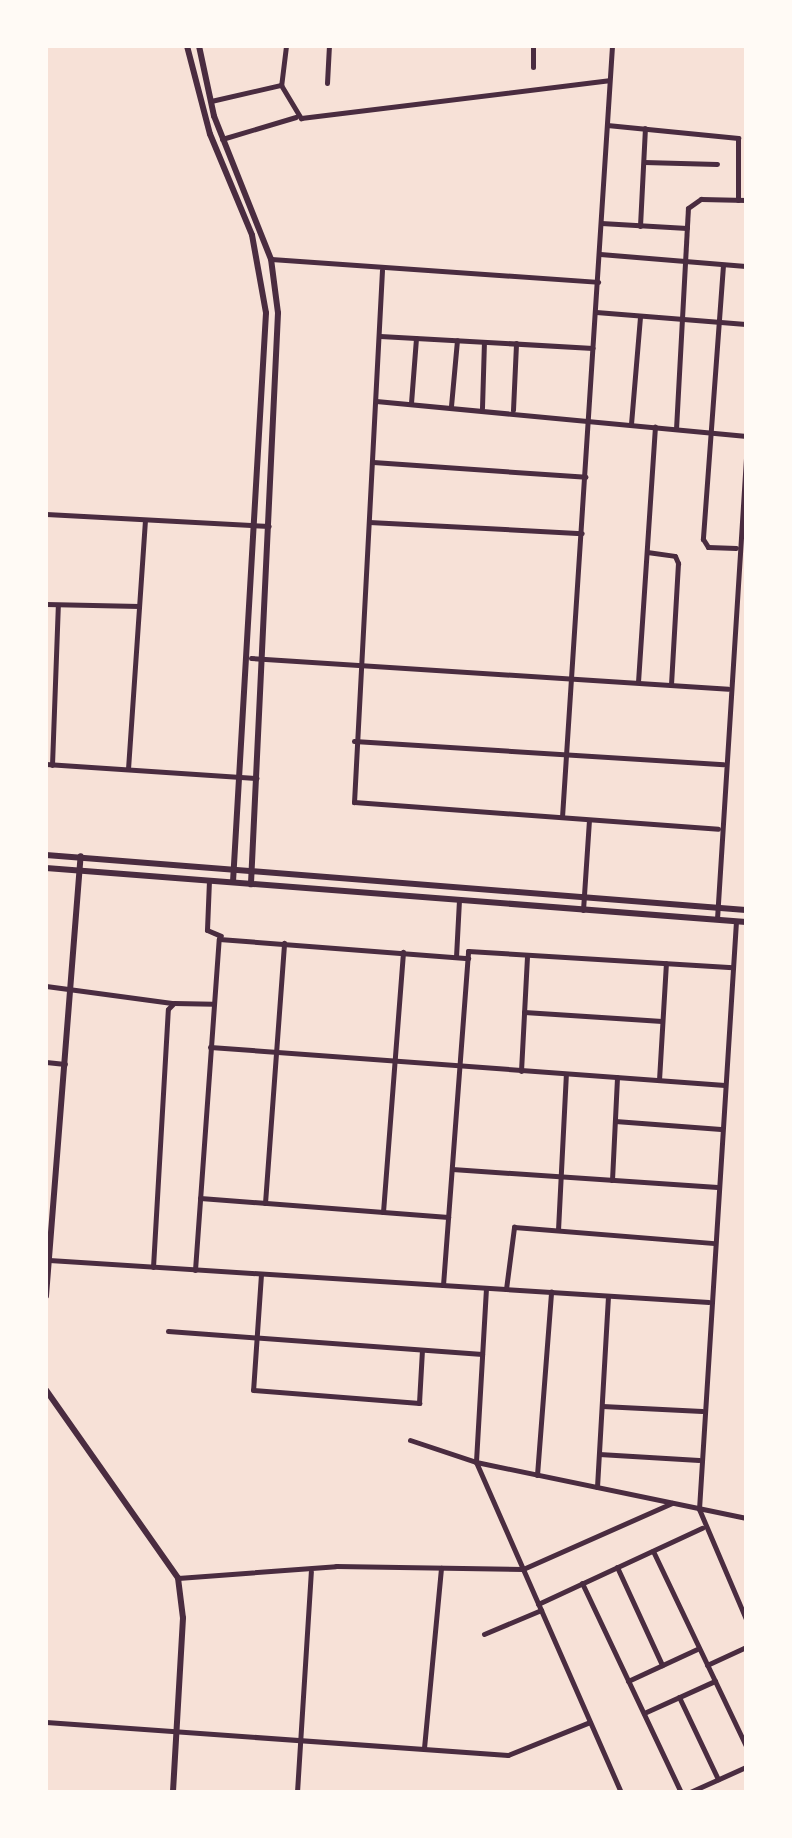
<!DOCTYPE html>
<style>
body{margin:0}
#map{position:relative;width:792px;height:1838px;overflow:hidden;background:#f7e1d7;font-family:Arial,sans-serif}
div>[style]{position:absolute}
[style*='--x']{left:calc(var(--x)*1px);top:calc(var(--y)*1px);width:calc(var(--w)*1px);rotate:calc(var(--a)*1deg)}
.minor>*{height:5px;margin:-2.5px;padding:0 2.5px;transform-origin:2.5px;border-radius:2.5px;background:#4a2c40}
.tertiary>*{height:6px;margin:-3px;padding:0 3px;transform-origin:3px;border-radius:3px;background:#4a2c40}
span{translate:-50% -50%;white-space:nowrap;text-align:center;line-height:1.15;-webkit-text-stroke:7px #fffaf5;paint-order:stroke}
.frame{position:absolute;inset:0;border:48px solid #fffaf5;pointer-events:none}
</style>
<div id="map">
<div class="minor">
<div style="--x:286;--y:46;--w:39;--a:97"></div>
<div style="--x:281;--y:85;--w:39;--a:59"></div>
<div style="--x:301;--y:118;--w:310;--a:-7"></div>
<div style="--x:533;--y:67;--w:21;--a:-90"></div>
<div style="--x:327;--y:83;--w:37;--a:-87"></div>
<div style="--x:211;--y:101;--w:72;--a:-12.9"></div>
<div style="--x:607;--y:125;--w:132;--a:5.7"></div>
<div style="--x:738;--y:138;--w:62;--a:90"></div>
<div style="--x:222;--y:139;--w:77;--a:-16.6"></div>
<div style="--x:644;--y:162;--w:73;--a:1.6"></div>
<div style="--x:601;--y:223;--w:86;--a:3.3"></div>
<div style="--x:640;--y:226;--w:98;--a:-87.1"></div>
<div style="--x:600;--y:254;--w:146;--a:4.7"></div>
<div style="--x:271;--y:259;--w:328;--a:4"></div>
<div style="--x:723;--y:265;--w:275;--a:94.2"></div>
<div style="--x:703;--y:539;--w:9;--a:58"></div>
<div style="--x:708;--y:547;--w:28;--a:2"></div>
<div style="--x:382;--y:270;--w:533;--a:93.01"></div>
<div style="--x:354;--y:802;--w:365;--a:4.2"></div>
<div style="--x:596;--y:312;--w:150;--a:4.6"></div>
<div style="--x:380;--y:336;--w:213;--a:3.2"></div>
<div style="--x:376;--y:401;--w:372;--a:5.4"></div>
<div style="--x:411;--y:403;--w:65;--a:-85.6"></div>
<div style="--x:451;--y:406;--w:66;--a:-84.8"></div>
<div style="--x:482;--y:408;--w:66;--a:-88.3"></div>
<div style="--x:513;--y:410;--w:67;--a:-87.4"></div>
<div style="--x:631;--y:424;--w:108;--a:-85.2"></div>
<div style="--x:676;--y:429;--w:221;--a:-86.9"></div>
<div style="--x:688;--y:208;--w:16;--a:-35"></div>
<div style="--x:701;--y:199;--w:45;--a:1.3"></div>
<div style="--x:373;--y:462;--w:213;--a:4"></div>
<div style="--x:46;--y:514;--w:223;--a:3.1"></div>
<div style="--x:369;--y:522;--w:213;--a:3"></div>
<div style="--x:647;--y:552;--w:28;--a:8"></div>
<div style="--x:675;--y:556;--w:8;--a:67"></div>
<div style="--x:678;--y:563;--w:122;--a:93.3"></div>
<div style="--x:46;--y:604;--w:93;--a:1.2"></div>
<div style="--x:251;--y:658;--w:478;--a:3.7"></div>
<div style="--x:638;--y:682;--w:256;--a:-86.2"></div>
<div style="--x:354;--y:741;--w:370;--a:3.6"></div>
<div style="--x:46;--y:764;--w:211;--a:3.8"></div>
<div style="--x:52;--y:765;--w:160;--a:-87.9"></div>
<div style="--x:128;--y:769;--w:249;--a:-86.1"></div>
<div style="--x:562;--y:817;--w:773;--a:-86.29"></div>
<div style="--x:209;--y:880;--w:50;--a:92.3"></div>
<div style="--x:207;--y:930;--w:15;--a:23"></div>
<div style="--x:583;--y:910;--w:90;--a:-86.2"></div>
<div style="--x:717;--y:919;--w:465;--a:-86.4"></div>
<div style="--x:736;--y:921;--w:589;--a:93.6"></div>
<div style="--x:699;--y:1509;--w:120;--a:66.9"></div>
<div style="--x:456;--y:957;--w:58;--a:-87"></div>
<div style="--x:46;--y:986;--w:127;--a:7.7"></div>
<div style="--x:524;--y:1012;--w:138;--a:3.7"></div>
<div style="--x:210;--y:1047;--w:516;--a:4.22"></div>
<div style="--x:46;--y:1062;--w:19;--a:6"></div>
<div style="--x:521;--y:1071;--w:116;--a:-87"></div>
<div style="--x:659;--y:1080;--w:117;--a:-86.6"></div>
<div style="--x:615;--y:1121;--w:106;--a:4.3"></div>
<div style="--x:452;--y:1169;--w:266;--a:3.9"></div>
<div style="--x:612;--y:1180;--w:103;--a:-87.2"></div>
<div style="--x:200;--y:1198;--w:249;--a:4.4"></div>
<div style="--x:265;--y:1203;--w:261;--a:-85.8"></div>
<div style="--x:383;--y:1212;--w:261;--a:-85.6"></div>
<div style="--x:558;--y:1230;--w:156;--a:-87.1"></div>
<div style="--x:49;--y:1260;--w:661;--a:3.64"></div>
<div style="--x:153;--y:1267;--w:258;--a:-86.7"></div>
<div style="--x:168;--y:1009;--w:8;--a:-45"></div>
<div style="--x:174;--y:1003;--w:39;--a:1"></div>
<div style="--x:195;--y:1270;--w:332;--a:-85.9"></div>
<div style="--x:219;--y:939;--w:250;--a:4.4"></div>
<div style="--x:261;--y:1274;--w:116;--a:93.9"></div>
<div style="--x:253;--y:1390;--w:167;--a:4.5"></div>
<div style="--x:419;--y:1403;--w:53;--a:-86.8"></div>
<div style="--x:443;--y:1285;--w:335;--a:-85.7"></div>
<div style="--x:468;--y:951;--w:265;--a:3.5"></div>
<div style="--x:486;--y:1288;--w:174;--a:93.3"></div>
<div style="--x:476;--y:1462;--w:360;--a:66.3"></div>
<div style="--x:506;--y:1289;--w:63;--a:-82.6"></div>
<div style="--x:514;--y:1227;--w:201;--a:4.6"></div>
<div style="--x:168;--y:1331;--w:315;--a:4.2"></div>
<div style="--x:602;--y:1406;--w:100;--a:2.9"></div>
<div style="--x:410;--y:1440;--w:70;--a:18.4"></div>
<div style="--x:476;--y:1462;--w:276;--a:11.7"></div>
<div style="--x:599;--y:1454;--w:100;--a:3.4"></div>
<div style="--x:537;--y:1475;--w:184;--a:-85.6"></div>
<div style="--x:597;--y:1487;--w:191;--a:-86.7"></div>
<div style="--x:653;--y:1551;--w:216;--a:64.5"></div>
<div style="--x:617;--y:1567;--w:108;--a:65.3"></div>
<div style="--x:178;--y:1578;--w:158;--a:-4.3"></div>
<div style="--x:336;--y:1566;--w:187;--a:0.9"></div>
<div style="--x:523;--y:1569;--w:163;--a:-23.9"></div>
<div style="--x:582;--y:1583;--w:231;--a:64.7"></div>
<div style="--x:538;--y:1604;--w:181;--a:-24.9"></div>
<div style="--x:484;--y:1634;--w:62;--a:-22.8"></div>
<div style="--x:707;--y:1665;--w:43;--a:-24.8"></div>
<div style="--x:628;--y:1681;--w:78;--a:-24.9"></div>
<div style="--x:679;--y:1697;--w:91;--a:64.6"></div>
<div style="--x:644;--y:1713;--w:78;--a:-24.3"></div>
<div style="--x:46;--y:1722;--w:463;--a:4.1"></div>
<div style="--x:508;--y:1755;--w:88;--a:-21.9"></div>
<div style="--x:424;--y:1748;--w:181;--a:-84.6"></div>
<div style="--x:297;--y:1792;--w:221;--a:-86.4"></div>
<div style="--x:690;--y:1792;--w:61;--a:-24.1"></div>
</div>
<div class="tertiary">
<div style="--x:187;--y:46;--w:91;--a:75.4"></div>
<div style="--x:210;--y:134;--w:109;--a:67.4"></div>
<div style="--x:252;--y:235;--w:79;--a:79.8"></div>
<div style="--x:266;--y:313;--w:570;--a:93.32"></div>
<div style="--x:199;--y:46;--w:72;--a:77.9"></div>
<div style="--x:214;--y:116;--w:154;--a:68.3"></div>
<div style="--x:271;--y:259;--w:54;--a:82.6"></div>
<div style="--x:278;--y:313;--w:572;--a:92.71"></div>
<div style="--x:46;--y:855;--w:702;--a:4.49"></div>
<div style="--x:46;--y:868;--w:702;--a:4.41"></div>
<div style="--x:46;--y:1296;--w:441;--a:-85.5"></div>
<div style="--x:46;--y:1390;--w:230;--a:54.9"></div>
<div style="--x:178;--y:1578;--w:40;--a:82.9"></div>
<div style="--x:183;--y:1618;--w:174;--a:93.3"></div>
</div>
<div class="frame"></div>
</div>
